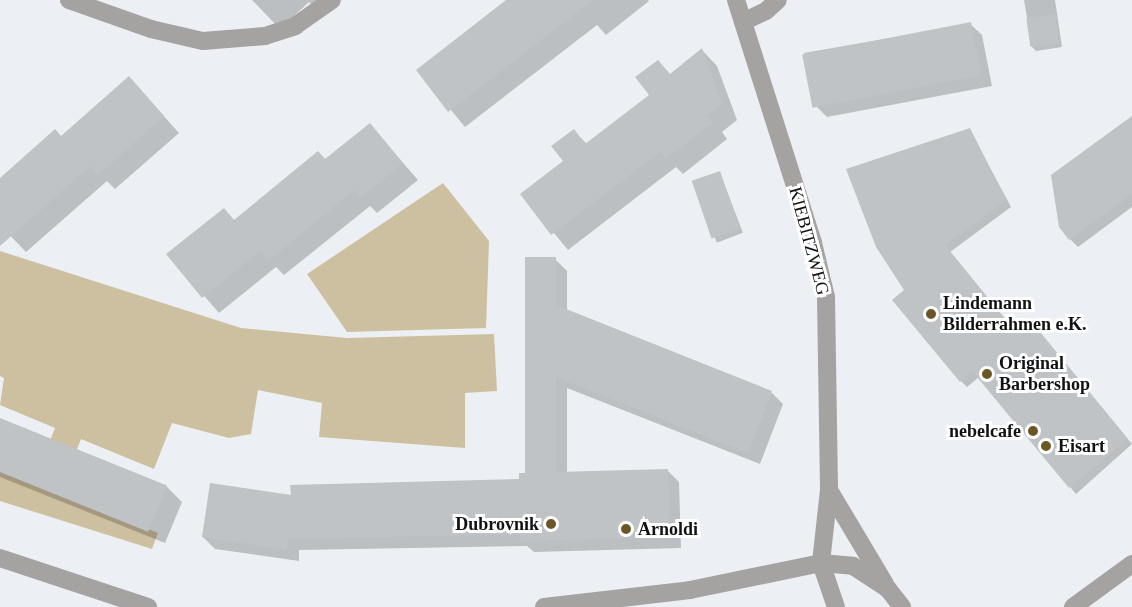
<!DOCTYPE html>
<style>
body{margin:0}
#map{position:relative;width:1132px;height:607px;overflow:hidden;background:#eceff3;font-family:"Times New Roman",serif}
div>[style]{position:absolute}
[style*='--x']{left:calc(var(--x)*1px);top:calc(var(--y)*1px);width:calc(var(--w)*1px);rotate:calc(var(--a)*1deg)}
.green>*{inset:0;background:#cdc0a0}
.shadow>*{inset:0;background:#0003;transform-origin:0 0}
.building>*{inset:0;background:#c0c3c6;transform-origin:0 0}
.minor>*{height:18px;margin:-9px;padding:0 9px;transform-origin:9px;border-radius:9px;background:#a4a3a1}
.dots>*{width:16px;height:16px;translate:-50% -50%;box-sizing:border-box;border:3px solid #fff;border-radius:50%}
span{translate:-50% -50%;white-space:nowrap;text-align:center;line-height:1.15;-webkit-text-stroke:6px #fff;paint-order:stroke}
.street-label{font-size:18px;color:#111213}
.poi-label{font-size:18px;color:#111213;font-weight:700}
.left{translate:0 -50%;text-align:left}
.right{translate:-100% -50%;text-align:right}
</style>
<div id="map">
<div class="green">
<div style="clip-path:polygon(443px 183px,489px 241px,486px 328px,347px 332px,307px 274px)"></div>
<div style="clip-path:polygon(0 251px,241px 328px,347px 338px,494px 334px,497px 391px,465px 393px,465px 448px,319px 437px,322px 403px,258px 390px,251px 434px,229px 438px,172px 423px,154px 469px,81px 439px,60px 494px,158px 533px,152px 549px,0 501px,0 469px,34px 482px,55px 428px,0 405px,4px 378px,0 376px)"></div>
</div>
<div class="shadow">
<div style="clip-path:polygon(252px 0,320px 0,313px 7px,309px 2px,280px 29px)"></div>
<div style="clip-path:polygon(509px 0,648px 0,649px 1px,606px 35px,597px 25px,465px 127px,418px 70px)"></div>
<div style="clip-path:polygon(1024px 0,1055px 0,1062px 47px,1036px 51px,1032px 47px)"></div>
<div style="clip-path:polygon(970px 24px,982px 35px,992px 86px,827px 117px,816px 106px,804px 53px)"></div>
<div style="clip-path:polygon(702px 50px,717px 66px,737px 120px,722px 132px,727px 139px,683px 174px,676px 167px,568px 250px,522px 194px,565px 162px,574px 131px,587px 144px,651px 95px,658px 62px,671px 75px)"></div>
<div style="clip-path:polygon(144px 94px,179px 133px,115px 189px,107px 181px,26px 252px,0 225px,0 180px,62px 138px)"></div>
<div style="clip-path:polygon(1132px 117px,1132px 207px,1078px 247px,1070px 239px)"></div>
<div style="clip-path:polygon(370px 125px,418px 180px,377px 213px,370px 206px,284px 275px,276px 267px,219px 313px,168px 254px,235px 221px,326px 161px)"></div>
<div style="clip-path:polygon(970px 130px,1011px 207px,950px 252px,1017px 334px,1037px 329px,1132px 444px,1076px 494px,979px 377px,967px 387px,961px 381px,906px 291px)"></div>
<div style="left:720px;top:173px;width:64px;height:28px;rotate:69deg"></div>
<div style="clip-path:polygon(555px 259px,567px 271px,567px 312px,772px 393px,783px 404px,760px 464px,567px 388px,567px 473px,667px 470px,679px 482px,681px 548px,534px 552px,527px 546px,299px 550px,299px 561px,215px 549px,203px 537px,292px 497px,520px 481px,526px 475px)"></div>
<div style="clip-path:polygon(0 420px,166px 486px,182px 502px,165px 543px,0 477px)"></div>
</div>
<div class="building">
<div style="clip-path:polygon(506px 0,593px 0,448px 112px,416px 70px)"></div>
<div style="left:1055px;top:14px;width:29px;height:29px;rotate:82deg"></div>
<div style="left:971px;top:22px;width:54px;height:172px;rotate:79deg"></div>
<div style="clip-path:polygon(702px 48px,722px 104px,707px 116px,712px 123px,666px 159px,660px 152px,551px 235px,520px 194px,563px 161px,551px 146px,574px 129px,585px 144px,649px 95px,635px 77px,658px 60px,670px 74px)"></div>
<div style="clip-path:polygon(129px 76px,164px 116px,98px 175px,90px 166px,0 246px,0 178px,55px 129px,61px 136px)"></div>
<div style="clip-path:polygon(1132px 116px,1132px 194px,1069px 240px,1059px 227px,1051px 175px)"></div>
<div style="clip-path:polygon(370px 123px,403px 163px,360px 198px,354px 190px,268px 261px,260px 251px,202px 298px,166px 254px,224px 208px,234px 220px,318px 151px,325px 159px)"></div>
<div style="clip-path:polygon(970px 128px,1006px 200px,945px 245px,1016px 332px,1031px 321px,1128px 439px,1069px 488px,972px 371px,960px 382px,892px 300px,904px 290px,876px 247px,846px 169px)"></div>
<div style="left:720px;top:171px;width:61px;height:30px;rotate:71deg"></div>
<div style="clip-path:polygon(525px 257px,556px 257px,556px 305px,772px 391px,748px 453px,556px 377px,556px 472px,668px 469px,670px 537px,520px 541px,520px 534px,288px 539px,287px 550px,202px 537px,210px 483px,291px 495px,290px 485px,519px 479px,519px 473px,525px 473px)"></div>
<div style="left:0;top:418px;width:180px;height:50px;rotate:22deg"></div>
</div>
<div class="minor">
<div style="--x:69;--y:0;--w:87;--a:19.5"></div>
<div style="--x:151;--y:29;--w:53;--a:13"></div>
<div style="--x:203;--y:41;--w:62;--a:-4.6"></div>
<div style="--x:265;--y:36;--w:32;--a:-18"></div>
<div style="--x:295;--y:26;--w:45;--a:-35.1"></div>
<div style="--x:736;--y:0;--w:255;--a:72.4"></div>
<div style="--x:813;--y:243;--w:56;--a:76.5"></div>
<div style="--x:826;--y:297;--w:193;--a:89.1"></div>
<div style="--x:829;--y:490;--w:73;--a:96.3"></div>
<div style="--x:821;--y:563;--w:46;--a:71.2"></div>
<div style="--x:743;--y:22;--w:25;--a:-26"></div>
<div style="--x:766;--y:11;--w:16;--a:-43"></div>
<div style="--x:829;--y:490;--w:109;--a:59.2"></div>
<div style="--x:0;--y:558;--w:156;--a:18.3"></div>
<div style="--x:544;--y:607;--w:147;--a:-6.6"></div>
<div style="--x:690;--y:590;--w:134;--a:-11.6"></div>
<div style="--x:821;--y:563;--w:32;--a:5"></div>
<div style="--x:853;--y:566;--w:42;--a:33.3"></div>
<div style="--x:888;--y:589;--w:23;--a:52"></div>
<div style="--x:1073;--y:607;--w:73;--a:-36.1"></div>
</div>
<div class="dots">
<div style="left:931px;top:314px;background:#6b5725"></div>
<div style="left:987px;top:374px;background:#6b5725"></div>
<div style="left:1033px;top:431px;background:#6b5725"></div>
<div style="left:1046px;top:446px;background:#6b5725"></div>
<div style="left:551px;top:524px;background:#6b5725"></div>
<div style="left:626px;top:529px;background:#6b5725"></div>
</div>
<div class="street-label">
<span style="left:809px;top:241px;rotate:75deg">KIEBITZWEG</span>
</div>
<div class="poi-label">
<span class="left" style="left:943px;top:314px">Lindemann<br>Bilderrahmen e.K.</span>
<span class="left" style="left:999px;top:374px">Original<br>Barbershop</span>
<span class="right" style="left:1021px;top:431px">nebelcafe</span>
<span class="left" style="left:1058px;top:446px">Eisart</span>
<span class="right" style="left:539px;top:524px">Dubrovnik</span>
<span class="left" style="left:638px;top:529px">Arnoldi</span>
</div>
</div>
